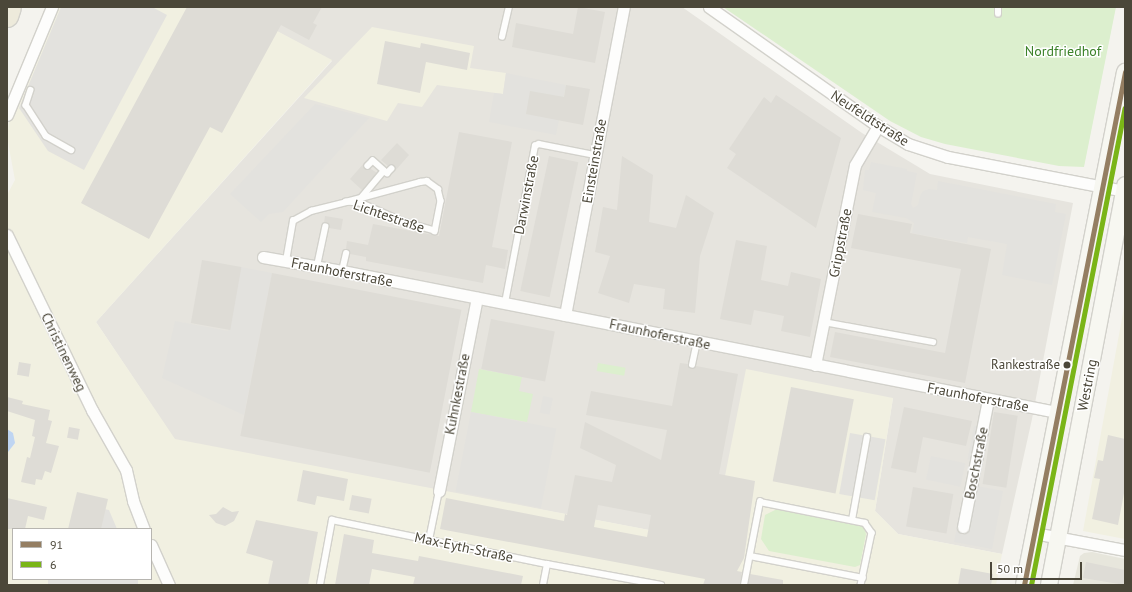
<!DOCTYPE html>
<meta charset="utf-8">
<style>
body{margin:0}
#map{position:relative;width:1132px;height:592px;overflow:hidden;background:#f4f3ee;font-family:"PT Sans",sans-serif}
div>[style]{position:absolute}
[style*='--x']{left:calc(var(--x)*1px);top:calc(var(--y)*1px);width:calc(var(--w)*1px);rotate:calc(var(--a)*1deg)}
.residential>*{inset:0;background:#e7e6dc}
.industrial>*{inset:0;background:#e6e4de}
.education>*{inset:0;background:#f1f0e1}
.green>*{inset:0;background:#dcefce;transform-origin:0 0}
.parking>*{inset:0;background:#e3e2de;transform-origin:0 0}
.water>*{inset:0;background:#bfd5f2}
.building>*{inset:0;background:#dedcd6;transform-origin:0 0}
.roads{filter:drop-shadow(1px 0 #d2d1cb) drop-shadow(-1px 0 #d2d1cb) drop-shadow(0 1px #d2d1cb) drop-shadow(0 -1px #d2d1cb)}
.lane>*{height:5.5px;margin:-2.75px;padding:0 2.75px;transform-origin:2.75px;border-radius:2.75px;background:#fdfdfc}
.street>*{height:11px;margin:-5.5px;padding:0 5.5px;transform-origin:5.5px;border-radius:5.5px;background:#fdfdfc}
.secondary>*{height:16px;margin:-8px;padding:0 8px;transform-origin:8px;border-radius:8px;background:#f7f7f1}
.highway>*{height:21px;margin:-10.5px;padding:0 10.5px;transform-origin:10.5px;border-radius:10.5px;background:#edeadb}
.bus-1>*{height:5px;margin:-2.5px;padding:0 2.5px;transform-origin:2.5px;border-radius:2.5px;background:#947e62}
.bus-2>*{height:5px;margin:-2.5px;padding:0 2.5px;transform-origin:2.5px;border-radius:2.5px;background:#7ab517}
.dots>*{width:11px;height:11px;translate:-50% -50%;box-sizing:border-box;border:2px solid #fff;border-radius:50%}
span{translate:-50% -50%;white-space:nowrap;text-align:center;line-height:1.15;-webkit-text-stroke:3px #fff;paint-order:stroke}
.bus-label{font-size:13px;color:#4b4739}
.right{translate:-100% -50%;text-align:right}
.park-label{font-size:14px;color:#3b8128}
.street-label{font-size:14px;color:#4b4739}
.frame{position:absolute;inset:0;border:8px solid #4b4739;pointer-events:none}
.legend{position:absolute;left:12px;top:528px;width:140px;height:52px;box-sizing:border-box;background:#fff;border:1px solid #b7b5b0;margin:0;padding:5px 7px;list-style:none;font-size:12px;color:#4b4739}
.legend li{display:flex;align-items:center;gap:8px;height:20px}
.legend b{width:20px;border:1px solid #b7b5b0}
.scale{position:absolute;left:990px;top:562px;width:92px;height:18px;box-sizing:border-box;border:2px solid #4b4739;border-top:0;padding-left:5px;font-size:12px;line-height:14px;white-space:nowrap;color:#4b4739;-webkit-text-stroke:3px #fff;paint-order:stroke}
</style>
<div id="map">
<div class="residential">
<div style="clip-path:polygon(1092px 552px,1125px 559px,1125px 585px,1073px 585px,1080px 556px,1084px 553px)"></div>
</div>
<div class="industrial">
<div style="clip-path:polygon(232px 7px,682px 7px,862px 133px,930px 174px,1073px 203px,1032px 419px,1002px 554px,898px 534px,875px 511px,893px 398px,725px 475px,712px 542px,175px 440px,96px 322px,332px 61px)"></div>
</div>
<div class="education">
<div style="clip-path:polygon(evenodd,57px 7px,232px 7px,332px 60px,96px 322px,175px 439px,712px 542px,746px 369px,893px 398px,875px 511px,898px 534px,1002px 554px,996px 585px,7px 585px,7px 195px,15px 180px,7px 137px,9px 122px,14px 112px,15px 106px,57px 7px,13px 529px,151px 529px,151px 579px,13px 579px,13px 529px)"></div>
<div style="clip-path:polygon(372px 27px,474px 46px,470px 68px,506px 73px,503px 94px,437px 85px,422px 107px,398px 103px,387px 121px,304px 98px)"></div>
<div style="clip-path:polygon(1125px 302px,1125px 539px,1083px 531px)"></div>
</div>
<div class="green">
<div style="clip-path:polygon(723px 7px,1116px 7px,1084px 167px,1059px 166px,945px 144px,921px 137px,890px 121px)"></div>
<div style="left:598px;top:363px;width:28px;height:8px;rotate:10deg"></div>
<div style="clip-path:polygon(479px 369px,522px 377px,519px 391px,533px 394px,527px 422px,471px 412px)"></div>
<div style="clip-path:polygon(777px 509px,864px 526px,866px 534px,860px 565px,855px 567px,769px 551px,761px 539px,765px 515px)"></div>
</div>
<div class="parking">
<div style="clip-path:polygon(61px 7px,152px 7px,167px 15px,84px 170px,48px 151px,19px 108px)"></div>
<div style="clip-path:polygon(506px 73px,566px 85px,556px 135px,489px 122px,494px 93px,503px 94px)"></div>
<div style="clip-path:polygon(315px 104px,369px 118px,283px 212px,269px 214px,261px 222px,230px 194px)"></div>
<div style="clip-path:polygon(871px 162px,907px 169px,907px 171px,917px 173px,911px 204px,913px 208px,918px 205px,920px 196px,923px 191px,929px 189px,937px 190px,938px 181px,1056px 204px,1055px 212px,1066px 214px,1052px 285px,1002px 275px,1007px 244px,968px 237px,967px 243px,912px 233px,914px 223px,906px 218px,872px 212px,876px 193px,863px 190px,865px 170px,869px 170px)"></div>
<div style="clip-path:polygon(241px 267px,272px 273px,244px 415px,162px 378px,175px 321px,228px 331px)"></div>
<div style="left:543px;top:396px;width:10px;height:17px;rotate:11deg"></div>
<div style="left:471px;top:412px;width:87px;height:81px;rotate:11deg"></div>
<div style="left:974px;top:426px;width:5px;height:34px;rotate:11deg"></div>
<div style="left:850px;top:433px;width:36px;height:62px;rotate:10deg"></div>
<div style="left:931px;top:456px;width:35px;height:24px;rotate:12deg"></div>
<div style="clip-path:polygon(977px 486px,1003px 491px,992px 549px,954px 542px,959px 516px,970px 518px)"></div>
<div style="clip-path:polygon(75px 503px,109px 510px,117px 529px,70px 529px)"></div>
<div style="left:48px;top:579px;width:90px;height:6px"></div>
</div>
<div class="water">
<div style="clip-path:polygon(7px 429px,13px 433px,15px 443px,8px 452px)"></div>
</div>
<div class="building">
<div style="clip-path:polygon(187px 7px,322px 7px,313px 23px,317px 25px,309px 40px,281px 25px,222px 133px,210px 127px,149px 239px,81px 203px)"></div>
<div style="clip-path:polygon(578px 7px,605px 12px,595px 63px,512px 47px,516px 23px,573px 34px)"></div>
<div style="clip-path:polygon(385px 41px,420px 48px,421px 43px,470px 53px,467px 70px,426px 62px,420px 93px,377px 84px)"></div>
<div style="clip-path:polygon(566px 85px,590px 89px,583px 125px,526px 114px,530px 91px,564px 97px)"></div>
<div style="clip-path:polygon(776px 95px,841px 138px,816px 228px,727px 168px,736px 154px,729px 149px,749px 119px,764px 97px,771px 103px)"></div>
<div style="clip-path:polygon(459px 132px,512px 142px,492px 247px,508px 250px,505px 269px,486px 265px,483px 283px,366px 261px,366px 257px,350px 254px,349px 250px,346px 249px,347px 241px,368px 245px,373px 224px,439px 236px)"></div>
<div style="clip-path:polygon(397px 143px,409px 155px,395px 171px,394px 166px,388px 166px,381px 160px)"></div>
<div style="left:549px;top:156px;width:30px;height:138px;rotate:12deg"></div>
<div style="clip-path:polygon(622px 156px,653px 175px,649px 222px,676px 228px,686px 195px,714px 213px,700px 256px,695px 313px,663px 309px,665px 289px,634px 284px,629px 303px,598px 293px,610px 256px,595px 252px,603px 207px,617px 210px)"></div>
<div style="clip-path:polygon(365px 162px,365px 169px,371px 169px,377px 173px,362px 190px,350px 179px)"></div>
<div style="clip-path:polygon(858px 214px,912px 224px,910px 233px,991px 249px,965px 383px,830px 357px,835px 332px,945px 353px,961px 269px,851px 248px)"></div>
<div style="clip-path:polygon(325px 216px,343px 219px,341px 230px,329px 228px,328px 224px,324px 223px)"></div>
<div style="clip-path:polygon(736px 240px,767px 246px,761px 280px,788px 286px,791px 272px,821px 279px,810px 337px,781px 331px,784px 316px,754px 310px,751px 325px,720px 319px)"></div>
<div style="left:202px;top:260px;width:40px;height:64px;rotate:10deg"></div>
<div style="left:272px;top:273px;width:193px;height:166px;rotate:11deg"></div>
<div style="left:491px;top:319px;width:65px;height:51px;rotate:11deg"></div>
<div style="left:19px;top:362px;width:12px;height:13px;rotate:9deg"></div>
<div style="clip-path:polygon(evenodd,680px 363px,688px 364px,691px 369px,696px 366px,738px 374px,719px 474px,755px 481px,744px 558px,737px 571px,742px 572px,740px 585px,703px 585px,705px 579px,440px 529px,446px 498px,564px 521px,565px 514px,567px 515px,575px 475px,612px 482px,616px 465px,580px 448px,585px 422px,661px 460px,667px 430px,586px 415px,591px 391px,672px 406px,680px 363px,598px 505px,651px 515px,647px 537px,594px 527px,598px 505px)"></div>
<div style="left:791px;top:387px;width:64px;height:96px;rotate:11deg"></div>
<div style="clip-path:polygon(7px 397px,23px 401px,22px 404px,50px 410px,48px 420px,52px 421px,46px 443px,59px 446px,51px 473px,45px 471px,42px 480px,36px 479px,35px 485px,21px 482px,27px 457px,30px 458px,35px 437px,32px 436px,35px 420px,7px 411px)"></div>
<div style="clip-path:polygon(904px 407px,972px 421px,966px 446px,923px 437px,916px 473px,891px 468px)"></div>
<div style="left:994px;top:412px;width:24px;height:73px;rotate:9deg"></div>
<div style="left:69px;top:427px;width:11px;height:11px;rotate:10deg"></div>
<div style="clip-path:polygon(1108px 435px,1125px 439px,1125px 488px,1118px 525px,1092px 519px,1100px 479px,1094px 478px,1098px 460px,1103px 461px)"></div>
<div style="clip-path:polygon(303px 470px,348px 479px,344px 501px,317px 496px,315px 505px,297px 501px)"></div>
<div style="left:913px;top:487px;width:41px;height:40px;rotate:10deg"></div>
<div style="clip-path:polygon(77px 492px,108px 499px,101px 529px,68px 529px)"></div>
<div style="left:352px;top:495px;width:20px;height:15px;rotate:11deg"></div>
<div style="clip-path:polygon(7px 498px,47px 507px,44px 520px,28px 516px,25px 529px,7px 529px)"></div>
<div style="clip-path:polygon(223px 507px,232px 512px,239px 511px,234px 521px,225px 526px,216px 523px,209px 515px,216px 514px)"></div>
<div style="clip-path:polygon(256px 520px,318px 532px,308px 585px,268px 585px,273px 561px,246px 553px)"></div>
<div style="clip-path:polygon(344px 534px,374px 540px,372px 553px,418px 561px,419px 556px,523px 576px,521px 585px,413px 585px,415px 577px,372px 569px,369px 585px,335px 585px)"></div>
<div style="clip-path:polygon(1086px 562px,1125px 570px,1125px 585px,1083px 578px)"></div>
<div style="clip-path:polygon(961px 568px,993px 574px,991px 585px,958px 585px)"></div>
<div style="clip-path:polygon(750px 574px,783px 580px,783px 585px,748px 585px)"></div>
</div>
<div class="roads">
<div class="lane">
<div style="--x:998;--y:14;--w:7;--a:-90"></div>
<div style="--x:502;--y:37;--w:31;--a:-77"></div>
<div style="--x:31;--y:90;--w:16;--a:108"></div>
<div style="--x:26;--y:105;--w:37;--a:57"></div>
<div style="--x:46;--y:136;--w:29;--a:29"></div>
<div style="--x:384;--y:171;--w:4;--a:34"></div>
<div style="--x:387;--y:173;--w:6;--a:-45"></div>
<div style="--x:361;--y:198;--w:35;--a:-50"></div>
<div style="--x:384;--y:171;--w:15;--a:-138"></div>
<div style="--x:373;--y:161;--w:7;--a:135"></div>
<div style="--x:286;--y:261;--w:41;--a:-80.1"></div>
<div style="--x:293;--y:221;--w:21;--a:-29"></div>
<div style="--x:311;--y:211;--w:36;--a:-14"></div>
<div style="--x:346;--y:202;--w:77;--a:-15.1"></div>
<div style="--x:420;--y:182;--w:7;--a:-8"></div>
<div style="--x:427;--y:181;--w:14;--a:36"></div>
<div style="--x:438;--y:189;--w:12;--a:76"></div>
<div style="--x:441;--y:201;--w:31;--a:101"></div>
<div style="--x:435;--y:231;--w:33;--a:-164"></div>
<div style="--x:403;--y:222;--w:47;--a:-156.2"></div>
<div style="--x:360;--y:203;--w:14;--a:-176"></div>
<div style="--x:317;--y:266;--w:40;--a:-78"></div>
<div style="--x:342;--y:271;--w:18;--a:-77"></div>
<div style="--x:505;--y:303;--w:160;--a:-79.2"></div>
<div style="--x:535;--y:146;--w:4;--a:-27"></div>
<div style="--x:539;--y:144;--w:57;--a:11.1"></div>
<div style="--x:824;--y:322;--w:111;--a:10.4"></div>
<div style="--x:692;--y:365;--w:24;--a:-78"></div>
<div style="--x:852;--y:520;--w:84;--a:-79.8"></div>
<div style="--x:429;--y:540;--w:50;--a:-78.5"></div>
<div style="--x:750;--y:556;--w:115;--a:11"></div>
<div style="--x:320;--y:585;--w:66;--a:-79.5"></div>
<div style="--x:332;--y:520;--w:219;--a:11.6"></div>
<div style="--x:547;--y:564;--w:116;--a:10.4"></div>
<div style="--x:543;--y:585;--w:21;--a:-79"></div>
<div style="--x:744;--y:585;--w:85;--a:-79.1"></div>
<div style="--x:760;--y:502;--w:107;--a:11.3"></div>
<div style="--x:865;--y:523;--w:12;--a:55"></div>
<div style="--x:872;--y:533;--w:53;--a:101.9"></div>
</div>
<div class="street">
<div style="--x:709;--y:7;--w:207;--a:35.2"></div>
<div style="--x:878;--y:126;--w:35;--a:31"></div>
<div style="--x:908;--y:144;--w:42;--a:18"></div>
<div style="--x:948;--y:157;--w:179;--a:10.9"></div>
<div style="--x:7;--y:115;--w:117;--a:-67.4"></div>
<div style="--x:7;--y:235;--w:195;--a:64.1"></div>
<div style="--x:92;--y:410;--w:69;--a:60.5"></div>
<div style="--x:126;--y:470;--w:32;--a:77"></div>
<div style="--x:133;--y:501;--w:30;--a:69"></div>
<div style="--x:263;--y:257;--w:80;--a:10"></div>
<div style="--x:342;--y:271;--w:729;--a:11.16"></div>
<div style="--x:565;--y:315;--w:314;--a:-79.2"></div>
<div style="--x:815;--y:365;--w:204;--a:-78.7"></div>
<div style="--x:855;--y:165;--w:45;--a:-59.5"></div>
<div style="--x:439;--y:491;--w:197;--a:-78.9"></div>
<div style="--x:963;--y:527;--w:129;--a:-78.9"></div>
<div style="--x:1034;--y:533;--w:93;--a:10.6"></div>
<div style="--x:151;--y:545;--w:44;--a:65.8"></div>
</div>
<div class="secondary">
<div style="--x:1024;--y:585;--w:523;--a:-78.86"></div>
<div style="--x:1049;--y:585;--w:407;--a:-79.2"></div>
</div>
<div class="highway">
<div style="--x:7;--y:16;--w:9;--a:-72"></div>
</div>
</div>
<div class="bus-1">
<div style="--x:1024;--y:585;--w:523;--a:-78.86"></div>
</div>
<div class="bus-2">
<div style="--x:1031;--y:585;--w:486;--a:-78.9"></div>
</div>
<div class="dots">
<div style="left:1067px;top:365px;background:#4b4739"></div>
</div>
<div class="bus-label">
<span class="right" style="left:1060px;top:365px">Rankestraße</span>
</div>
<div class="park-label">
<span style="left:1063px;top:51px">Nordfriedhof</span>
</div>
<div class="street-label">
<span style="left:870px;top:118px;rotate:33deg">Neufeldtstraße</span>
<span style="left:594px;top:161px;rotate:-80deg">Einsteinstraße</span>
<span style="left:526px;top:195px;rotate:-79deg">Darwinstraße</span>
<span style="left:389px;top:216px;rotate:19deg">Lichtestraße</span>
<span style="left:840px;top:243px;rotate:-79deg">Grippstraße</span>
<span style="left:342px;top:272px;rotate:11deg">Fraunhoferstraße</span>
<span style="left:660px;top:334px;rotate:12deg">Fraunhoferstraße</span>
<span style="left:64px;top:352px;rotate:64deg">Christinenweg</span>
<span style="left:1087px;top:385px;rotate:-79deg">Westring</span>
<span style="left:457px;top:394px;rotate:-79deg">Kuhnkestraße</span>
<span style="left:978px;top:397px;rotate:11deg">Fraunhoferstraße</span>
<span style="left:976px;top:463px;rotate:-79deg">Boschstraße</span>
<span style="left:464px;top:547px;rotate:12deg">Max-Eyth-Straße</span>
</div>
<div class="frame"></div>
<ul class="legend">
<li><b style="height:5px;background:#947e62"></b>91</li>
<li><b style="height:5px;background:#7ab517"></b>6</li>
</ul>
<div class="scale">50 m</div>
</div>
